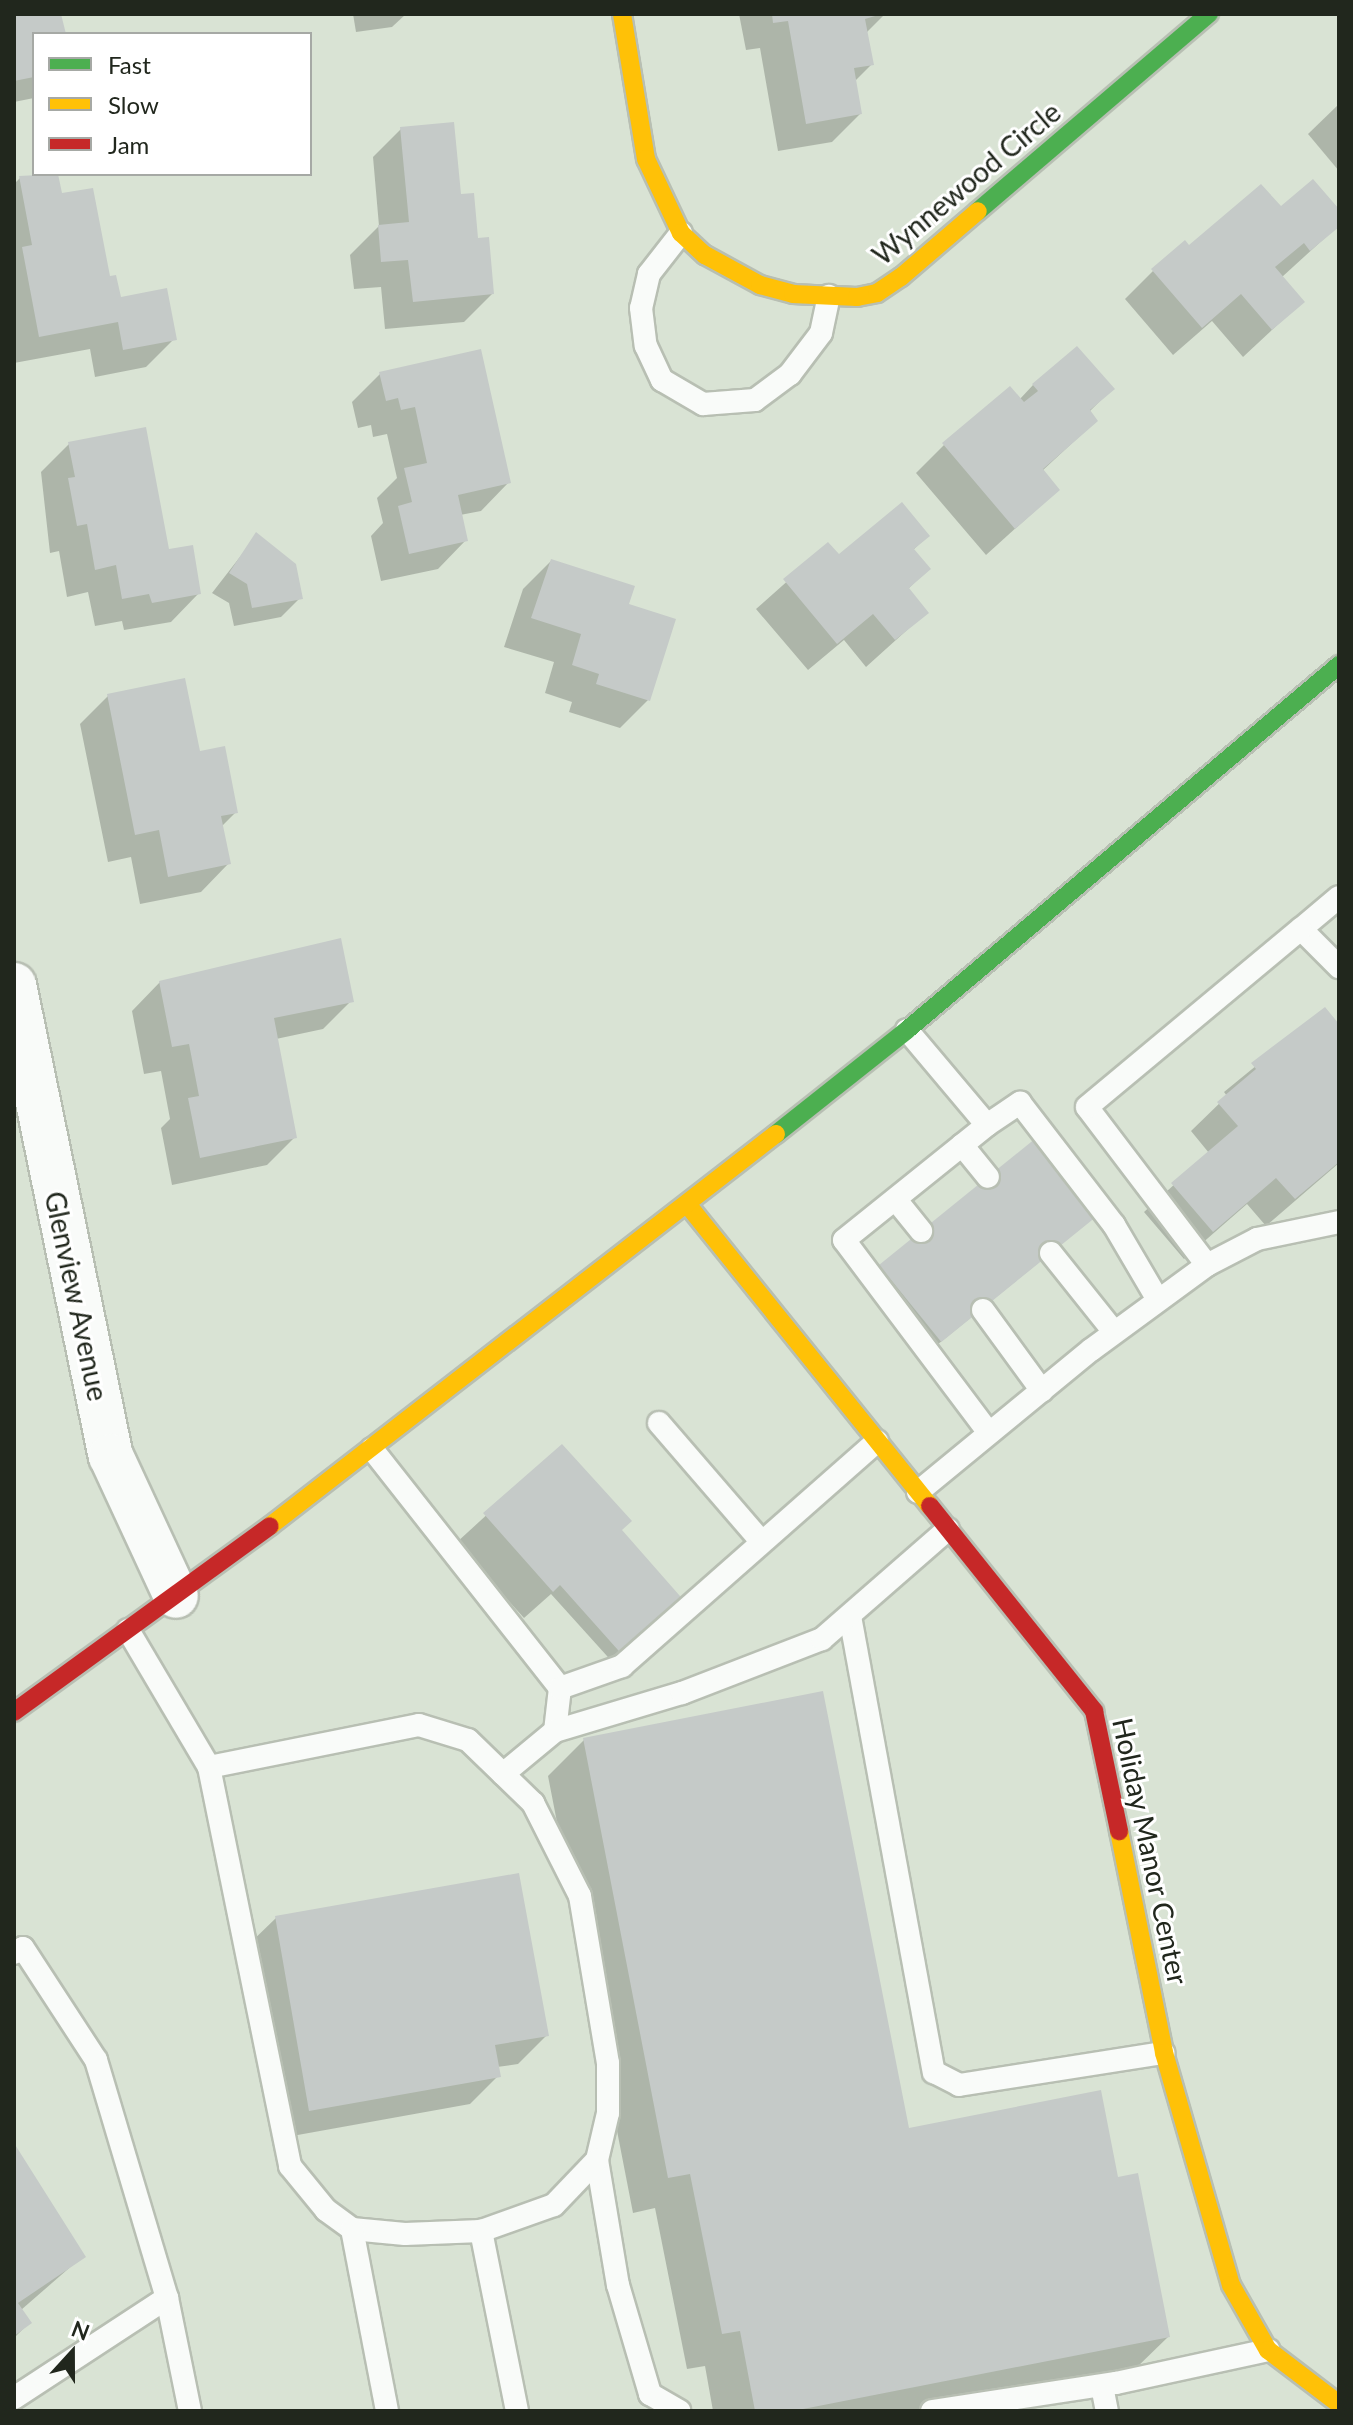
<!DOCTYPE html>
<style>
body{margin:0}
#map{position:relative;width:1353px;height:2425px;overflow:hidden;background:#d9e3d4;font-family:Lato,sans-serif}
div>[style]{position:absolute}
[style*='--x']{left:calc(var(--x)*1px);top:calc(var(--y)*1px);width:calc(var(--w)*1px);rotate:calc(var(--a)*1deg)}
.shadow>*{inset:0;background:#0003}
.building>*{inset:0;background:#c5cac8;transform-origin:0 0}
.roads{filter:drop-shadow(2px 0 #b8bfb3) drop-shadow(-2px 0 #b8bfb3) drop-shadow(0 2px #b8bfb3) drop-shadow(0 -2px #b8bfb3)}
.lane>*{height:22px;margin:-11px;padding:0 11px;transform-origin:11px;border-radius:11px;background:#f9fbf9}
.street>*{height:44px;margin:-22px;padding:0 22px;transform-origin:22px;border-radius:22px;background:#f9fbf9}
.fast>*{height:18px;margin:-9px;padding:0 9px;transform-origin:9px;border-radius:9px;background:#4caf50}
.slow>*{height:18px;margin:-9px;padding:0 9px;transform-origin:9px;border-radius:9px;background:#ffc107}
.jam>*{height:18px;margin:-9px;padding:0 9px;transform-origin:9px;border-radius:9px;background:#c62828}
span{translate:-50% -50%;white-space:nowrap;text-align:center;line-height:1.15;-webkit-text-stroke:6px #fff;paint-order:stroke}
.street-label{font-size:28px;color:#21271d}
.frame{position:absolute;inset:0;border:16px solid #21271d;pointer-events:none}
.legend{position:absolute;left:32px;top:32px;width:280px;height:144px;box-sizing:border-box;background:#fff;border:2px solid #a6a9a5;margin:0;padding:10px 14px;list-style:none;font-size:24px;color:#21271d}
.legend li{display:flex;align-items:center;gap:16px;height:40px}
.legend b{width:40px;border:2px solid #a6a9a5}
.north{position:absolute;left:32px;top:2313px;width:80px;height:80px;-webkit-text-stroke:6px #fff;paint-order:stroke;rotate:21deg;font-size:22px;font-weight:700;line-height:32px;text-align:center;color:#21271d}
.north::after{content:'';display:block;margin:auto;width:28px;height:36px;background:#21271d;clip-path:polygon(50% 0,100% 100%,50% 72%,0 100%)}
</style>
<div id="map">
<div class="shadow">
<div style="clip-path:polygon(14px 14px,59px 14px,63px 34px,34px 34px,34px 98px,14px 102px)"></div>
<div style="clip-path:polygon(353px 14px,406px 14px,392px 27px,356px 32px)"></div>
<div style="clip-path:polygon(739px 14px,885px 14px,866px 33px,872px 64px,855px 81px,860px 114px,832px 142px,778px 151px,760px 48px,746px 50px)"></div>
<div style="clip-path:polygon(1339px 104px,1339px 171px,1308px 134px)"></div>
<div style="clip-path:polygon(401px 129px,459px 196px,476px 240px,492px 294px,464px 322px,385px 329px,381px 287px,354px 289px,350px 255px,379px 226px,373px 157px)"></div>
<div style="clip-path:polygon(56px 174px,60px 196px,119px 299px,174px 339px,146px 367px,95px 377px,90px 349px,14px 363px,14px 184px,20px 178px)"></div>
<div style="clip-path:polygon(1281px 209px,1339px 212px,1339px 225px,1282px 277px,1302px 302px,1243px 357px,1212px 321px,1173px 355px,1125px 299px,1153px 271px,1189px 248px)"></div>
<div style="clip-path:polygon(380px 374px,509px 482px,481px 511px,460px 515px,466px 540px,438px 569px,381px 581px,371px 536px,383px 523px,377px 498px,397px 478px,387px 434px,373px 437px,371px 425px,358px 428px,352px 402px)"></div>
<div style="clip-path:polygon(1033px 385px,1112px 389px,1089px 412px,1096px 421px,1042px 471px,1058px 490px,986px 555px,916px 473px,944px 445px,1019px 400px)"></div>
<div style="clip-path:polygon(69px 444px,199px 593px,171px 622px,124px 630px,122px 621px,95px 626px,88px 592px,67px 597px,59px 551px,50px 553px,41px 472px)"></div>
<div style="clip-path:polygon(257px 535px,300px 598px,281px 617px,234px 626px,229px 603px,212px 593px)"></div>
<div style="clip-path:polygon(928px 536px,913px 550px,928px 569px,908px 589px,927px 612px,866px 667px,844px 640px,808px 670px,756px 609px,828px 545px,838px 557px)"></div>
<div style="clip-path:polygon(551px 561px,626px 606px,648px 700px,620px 728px,569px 712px,572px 702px,545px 693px,554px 662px,504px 647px,523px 589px)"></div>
<div style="clip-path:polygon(108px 696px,198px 753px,236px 812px,221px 827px,229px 863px,201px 892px,140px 904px,131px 857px,108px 862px,80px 724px)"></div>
<div style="clip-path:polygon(160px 982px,351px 1001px,323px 1029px,276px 1039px,295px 1137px,267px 1165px,172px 1185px,161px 1128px,170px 1119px,161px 1071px,144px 1074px,132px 1011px)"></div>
<div style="clip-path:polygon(1324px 1010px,1339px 1027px,1339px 1163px,1266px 1226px,1247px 1204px,1184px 1259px,1144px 1212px,1209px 1153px,1191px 1131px,1227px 1096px,1224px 1092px)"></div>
<div style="clip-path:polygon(1086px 1224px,932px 1349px,872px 1275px,881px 1266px)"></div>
<div style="clip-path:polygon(562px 1446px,676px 1613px,616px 1666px,551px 1594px,524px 1618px,456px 1543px)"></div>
<div style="clip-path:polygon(584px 1740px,907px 2130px,1117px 2180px,1168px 2337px,1132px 2372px,934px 2411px,713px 2411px,705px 2366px,687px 2369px,655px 2208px,633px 2213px,548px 1776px)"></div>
<div style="clip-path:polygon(276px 1918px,547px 2035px,518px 2064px,497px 2067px,498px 2076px,470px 2104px,281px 2138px,247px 1946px)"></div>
<div style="clip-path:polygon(14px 2147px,83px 2256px,21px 2310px,29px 2323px,14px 2338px)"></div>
</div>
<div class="building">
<div style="clip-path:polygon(14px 14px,61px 14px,66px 34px,34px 34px,34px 77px,14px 81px)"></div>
<div style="clip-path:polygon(772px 14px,882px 14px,865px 19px,874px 65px,854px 68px,862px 114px,806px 124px,788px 21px,773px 23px)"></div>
<div style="clip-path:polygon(454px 122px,461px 194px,474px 193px,478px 238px,489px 237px,494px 294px,413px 302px,408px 260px,381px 262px,378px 225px,409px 222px,400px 127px)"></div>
<div style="clip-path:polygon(58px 174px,62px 193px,93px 188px,110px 276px,116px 275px,121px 297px,167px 288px,177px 340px,123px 350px,118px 322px,39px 337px,22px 247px,32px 245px,19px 176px)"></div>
<div style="clip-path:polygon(1313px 179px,1339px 209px,1339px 227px,1310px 251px,1304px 243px,1275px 267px,1305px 302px,1272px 330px,1241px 294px,1202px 328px,1151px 269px,1185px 240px,1189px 245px,1261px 184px,1281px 206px)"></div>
<div style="clip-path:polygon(1077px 346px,1115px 389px,1090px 410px,1098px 421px,1043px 469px,1060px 490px,1015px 529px,942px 443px,1010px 386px,1024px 402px,1038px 391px,1032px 384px)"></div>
<div style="clip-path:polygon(481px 349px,511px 483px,458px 495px,468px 541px,409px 554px,398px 506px,412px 502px,404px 468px,427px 463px,415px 407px,401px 410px,398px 398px,386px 401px,379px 372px)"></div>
<div style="clip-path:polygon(146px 427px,169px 549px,193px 545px,201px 594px,152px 603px,149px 594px,122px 599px,116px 565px,95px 570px,87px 524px,77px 526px,68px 478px,75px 477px,68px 442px)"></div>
<div style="clip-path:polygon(902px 502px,930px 536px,914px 549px,931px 569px,909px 588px,929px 613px,895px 640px,873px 614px,837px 644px,783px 579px,828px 542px,839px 554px)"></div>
<div style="clip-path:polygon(256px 532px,296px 564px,303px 599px,252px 608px,247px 584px,229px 573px)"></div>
<div style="clip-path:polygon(551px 559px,635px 586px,629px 604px,676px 619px,650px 701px,596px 684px,599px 674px,572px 665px,581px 634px,531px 618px)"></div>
<div style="clip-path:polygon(185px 678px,200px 751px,225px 746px,238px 813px,221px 816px,231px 864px,168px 877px,159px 830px,135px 835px,107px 694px)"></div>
<div style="clip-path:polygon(341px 938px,354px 1002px,274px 1018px,297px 1138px,200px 1158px,188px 1098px,199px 1096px,189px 1044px,172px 1047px,159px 981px)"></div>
<div style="clip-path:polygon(1325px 1007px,1339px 1024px,1339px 1162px,1295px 1199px,1276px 1178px,1213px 1232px,1171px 1183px,1238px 1126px,1217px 1102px,1256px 1069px,1251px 1063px)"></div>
<div style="left:1036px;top:1138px;width:99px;height:202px;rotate:51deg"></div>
<div style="clip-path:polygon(562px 1444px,632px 1521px,622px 1530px,687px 1604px,626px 1659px,560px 1585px,553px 1592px,483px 1513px)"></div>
<div style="clip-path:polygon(823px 1691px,909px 2128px,1101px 2090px,1118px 2177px,1138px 2173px,1170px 2337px,793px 2411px,755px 2411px,740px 2331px,722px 2334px,690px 2174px,668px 2178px,583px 1738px)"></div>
<div style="clip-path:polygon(519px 1873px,549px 2036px,495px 2045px,501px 2077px,309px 2111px,275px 1916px)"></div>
<div style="clip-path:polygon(14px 2143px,86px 2257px,18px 2303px,32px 2323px,14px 2336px)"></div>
</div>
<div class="roads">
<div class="lane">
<div style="--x:681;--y:233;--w:52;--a:128"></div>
<div style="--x:649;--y:274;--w:35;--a:103"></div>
<div style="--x:641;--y:308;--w:38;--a:83"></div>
<div style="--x:646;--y:346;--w:38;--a:65"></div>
<div style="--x:662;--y:380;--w:48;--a:30.3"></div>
<div style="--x:703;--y:404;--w:52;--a:-4.4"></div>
<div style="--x:755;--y:400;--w:44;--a:-36.6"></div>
<div style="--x:790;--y:374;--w:51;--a:-52.9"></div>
<div style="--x:821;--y:333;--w:38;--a:-78"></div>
<div style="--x:1339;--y:897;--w:50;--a:139.9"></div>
<div style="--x:1301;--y:929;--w:54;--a:45"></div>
<div style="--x:907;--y:1030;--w:124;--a:49.9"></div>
<div style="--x:962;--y:1145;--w:41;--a:50.9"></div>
<div style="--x:896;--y:1200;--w:40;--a:51"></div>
<div style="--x:1051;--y:1253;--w:101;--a:51.4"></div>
<div style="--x:1207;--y:1265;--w:198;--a:-127.2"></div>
<div style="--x:1087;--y:1107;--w:278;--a:-39.8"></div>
<div style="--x:983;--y:1310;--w:100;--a:53.9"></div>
<div style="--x:659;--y:1423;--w:156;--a:49.2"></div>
<div style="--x:989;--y:1433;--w:241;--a:-126.9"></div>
<div style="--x:844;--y:1240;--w:184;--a:-38.8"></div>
<div style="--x:987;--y:1125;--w:40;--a:-34"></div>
<div style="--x:1020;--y:1103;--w:154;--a:52.4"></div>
<div style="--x:1114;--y:1225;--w:87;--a:59.6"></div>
<div style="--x:372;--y:1449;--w:304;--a:51.8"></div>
<div style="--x:560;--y:1688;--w:43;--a:96.6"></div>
<div style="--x:918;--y:1492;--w:224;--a:-39.4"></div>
<div style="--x:1091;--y:1350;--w:144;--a:-36.2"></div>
<div style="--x:1207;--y:1265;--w:56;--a:-27.5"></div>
<div style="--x:1257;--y:1239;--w:84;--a:-11.7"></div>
<div style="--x:850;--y:1616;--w:464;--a:79.6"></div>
<div style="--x:934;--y:2072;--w:28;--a:27"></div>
<div style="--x:959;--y:2085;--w:207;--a:-8.9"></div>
<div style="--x:128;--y:1630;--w:159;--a:59.4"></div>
<div style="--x:209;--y:1767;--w:407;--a:78.5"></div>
<div style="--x:290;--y:2166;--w:57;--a:50.7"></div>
<div style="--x:326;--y:2210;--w:32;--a:36"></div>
<div style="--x:352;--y:2229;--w:53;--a:5.4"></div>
<div style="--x:405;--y:2234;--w:76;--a:-2.3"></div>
<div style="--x:560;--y:1688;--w:66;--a:-19.5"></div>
<div style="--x:622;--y:1666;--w:340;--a:-41.4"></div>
<div style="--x:209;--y:1767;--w:214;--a:-11.3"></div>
<div style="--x:419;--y:1725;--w:51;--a:17"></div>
<div style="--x:468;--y:1740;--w:91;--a:44.1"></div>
<div style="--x:533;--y:1803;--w:104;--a:63.2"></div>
<div style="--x:580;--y:1896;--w:169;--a:80.5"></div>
<div style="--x:608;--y:2063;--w:50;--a:90"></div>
<div style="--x:608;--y:2113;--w:48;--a:103.2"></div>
<div style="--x:597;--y:2160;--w:127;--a:80.5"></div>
<div style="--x:618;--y:2285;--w:114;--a:73.6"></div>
<div style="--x:650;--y:2394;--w:34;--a:30"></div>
<div style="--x:503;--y:1774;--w:67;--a:-39.6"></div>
<div style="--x:555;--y:1731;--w:133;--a:-16.7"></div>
<div style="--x:682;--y:1693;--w:150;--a:-21.1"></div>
<div style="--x:822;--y:1639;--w:167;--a:-41.1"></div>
<div style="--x:14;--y:1953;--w:10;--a:-29"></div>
<div style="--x:23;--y:1948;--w:134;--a:56.9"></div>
<div style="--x:96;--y:2060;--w:248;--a:73.4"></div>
<div style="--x:167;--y:2298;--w:115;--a:78.5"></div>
<div style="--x:352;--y:2229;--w:185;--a:79.1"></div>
<div style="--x:1102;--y:2386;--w:25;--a:79"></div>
<div style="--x:14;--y:2398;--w:183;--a:-33.2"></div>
<div style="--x:517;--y:2411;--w:184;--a:-101.3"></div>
<div style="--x:481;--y:2231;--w:77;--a:-19.6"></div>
<div style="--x:554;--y:2205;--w:62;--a:-46.3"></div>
<div style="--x:932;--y:2411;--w:186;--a:-8.7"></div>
<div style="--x:1116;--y:2383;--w:156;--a:-12.2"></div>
</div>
<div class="street">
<div style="--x:14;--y:985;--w:481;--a:78.4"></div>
<div style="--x:111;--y:1456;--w:154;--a:65.1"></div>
</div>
<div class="fast">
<div style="--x:978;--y:211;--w:304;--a:-40.5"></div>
<div style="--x:776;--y:1134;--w:167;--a:-38.4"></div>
<div style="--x:907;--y:1030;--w:566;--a:-40.19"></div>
</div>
<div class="slow">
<div style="--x:622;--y:14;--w:147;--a:80.6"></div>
<div style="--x:646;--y:159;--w:82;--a:64.7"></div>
<div style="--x:681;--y:233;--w:33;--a:43"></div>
<div style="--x:705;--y:255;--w:63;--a:28.6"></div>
<div style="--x:760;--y:285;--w:34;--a:15"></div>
<div style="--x:793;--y:294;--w:64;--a:2.7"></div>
<div style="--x:857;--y:297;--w:20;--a:-11"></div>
<div style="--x:877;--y:293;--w:29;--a:-34"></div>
<div style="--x:901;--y:277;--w:101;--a:-40.6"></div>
<div style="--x:687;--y:1204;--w:388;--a:51.2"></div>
<div style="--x:270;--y:1526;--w:640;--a:-37.77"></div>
<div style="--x:1119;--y:1831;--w:227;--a:78.5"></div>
<div style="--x:1164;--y:2053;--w:241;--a:73.9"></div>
<div style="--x:1231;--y:2285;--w:75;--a:60.4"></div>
<div style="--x:1268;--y:2350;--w:89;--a:37.3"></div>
</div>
<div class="jam">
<div style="--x:930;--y:1506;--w:263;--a:51.3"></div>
<div style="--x:1094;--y:1711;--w:123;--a:78.2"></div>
<div style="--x:14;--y:1712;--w:316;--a:-36"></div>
</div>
</div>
<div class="street-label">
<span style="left:966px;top:183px;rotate:-40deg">Wynnewood Circle</span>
<span style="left:77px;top:1296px;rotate:78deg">Glenview Avenue</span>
<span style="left:1151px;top:1851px;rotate:78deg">Holiday Manor Center</span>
</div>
<div class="frame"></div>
<ul class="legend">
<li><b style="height:10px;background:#4caf50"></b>Fast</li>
<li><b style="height:10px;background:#ffc107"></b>Slow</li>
<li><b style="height:10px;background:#c62828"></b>Jam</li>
</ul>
<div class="north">N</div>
</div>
